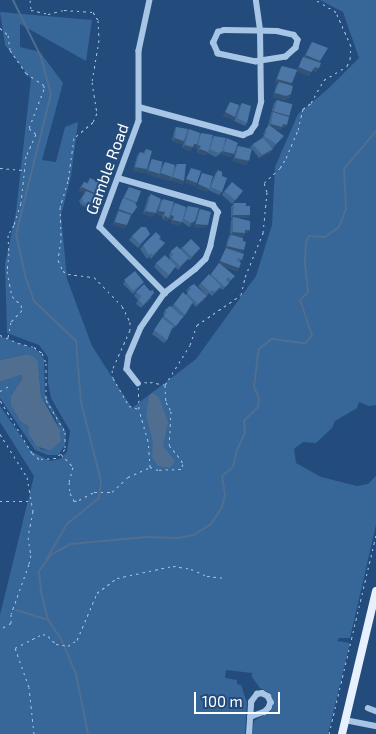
<!DOCTYPE html>
<style>
body{margin:0}
#map{position:relative;width:376px;height:734px;overflow:hidden;background:#234c7c;font-family:"Exo 2",sans-serif}
div>[style]{position:absolute}
[style*='--x']{left:calc(var(--x)*1px);top:calc(var(--y)*1px);width:calc(var(--w)*1px);rotate:calc(var(--a)*1deg)}
.green>*{inset:0;background:#376699}
.water>*{inset:0;background:#4f6e90}
.stream>*{height:2px;margin:-1px;padding:0 1px;transform-origin:1px;border-radius:1px;background:#4f6e90}
.path>*{height:1px;margin-top:-0.5px;transform-origin:0;background:repeating-linear-gradient(90deg,#a7c5e5 0 2.5px,transparent 0 6.5px)}
.minor>*{height:5.5px;margin:-2.75px;padding:0 2.75px;transform-origin:2.75px;border-radius:2.75px;background:#a7c5e5}
.major>*{height:8px;margin:-4px;padding:0 4px;transform-origin:4px;border-radius:4px;background:#e7f0fd}
.wall>*{inset:0;background:#40658e}
.shaded-wall>*{inset:0;background:#345374;transform-origin:0 0}
.building>*{inset:0;background:#4b76a5;transform-origin:0 0}
span{translate:-50% -50%;white-space:nowrap;text-align:center;line-height:1.15;-webkit-text-stroke:4px #234c7c;paint-order:stroke}
.street-label{font-size:16px;color:#fff}
.scale{position:absolute;left:194px;top:692px;width:86px;height:22px;box-sizing:border-box;border:2px solid #fff;border-top:0;padding-left:6px;font-size:15px;line-height:18px;white-space:nowrap;color:#fff;-webkit-text-stroke:4px #234c7c;paint-order:stroke}
</style>
<div id="map">
<div class="green">
<div style="clip-path:polygon(320px 0,376px 0,376px 405px,369px 406px,359px 402px,357px 408px,335px 421px,332px 428px,316px 443px,303px 442px,294px 449px,296px 463px,321px 477px,357px 486px,368px 484px,376px 476px,376px 525px,350px 638px,339px 638px,337px 641px,350px 643px,328px 734px,252px 734px,254px 721px,271px 711px,274px 701px,270px 693px,260px 688px,252px 677px,252px 673px,226px 670px,225px 678px,237px 680px,237px 684px,241px 685px,247px 703px,245px 734px,0 734px,0 615px,34px 476px,0 422px,0 406px,31px 451px,50px 461px,60px 459px,67px 452px,70px 431px,51px 398px,48px 383px,48px 357px,39px 345px,7px 333px,5px 264px,16px 212px,31px 79px,5px 45px,0 12px,92px 20px,86px 61px,20px 24px,20px 47px,40px 52px,63px 83px,42px 160px,56px 162px,65px 127px,78px 122px,71px 176px,61px 215px,67px 279px,92px 346px,132px 408px,196px 359px,256px 276px,272px 225px,275px 167px,298px 114px,328px 89px,359px 58px,343px 12px)"></div>
<div style="clip-path:polygon(0 336px,37px 350px,44px 359px,45px 395px,66px 432px,65px 445px,58px 455px,48px 455px,35px 450px,0 398px,0 382px,21px 375px,22px 379px,11px 396px,11px 406px,18px 418px,28px 426px,32px 441px,41px 449px,50px 451px,61px 436px,56px 419px,41px 396px,38px 362px,27px 354px,0 360px)"></div>
</div>
<div class="water">
<div style="clip-path:polygon(27px 354px,34px 357px,38px 362px,41px 396px,60px 430px,61px 441px,50px 451px,36px 446px,29px 435px,28px 426px,20px 421px,11px 406px,11px 396px,22px 379px,21px 375px,0 382px,0 360px)"></div>
<div style="clip-path:polygon(152px 393px,159px 397px,168px 422px,163px 446px,175px 461px,170px 468px,158px 466px,152px 457px,153px 442px,146px 415px,149px 396px)"></div>
</div>
<div class="stream">
<div style="--x:13;--y:0;--w:64;--a:63.8"></div>
<div style="--x:41;--y:57;--w:38;--a:75"></div>
<div style="--x:51;--y:94;--w:144;--a:104"></div>
<div style="--x:16;--y:234;--w:42;--a:77.6"></div>
<div style="--x:25;--y:275;--w:28;--a:71"></div>
<div style="--x:34;--y:301;--w:58;--a:43.6"></div>
<div style="--x:76;--y:341;--w:61;--a:85.3"></div>
<div style="--x:81;--y:402;--w:81;--a:75.8"></div>
<div style="--x:101;--y:481;--w:17;--a:97"></div>
<div style="--x:99;--y:498;--w:41;--a:140.9"></div>
<div style="--x:67;--y:524;--w:42;--a:120.3"></div>
<div style="--x:16;--y:610;--w:34;--a:17"></div>
<div style="--x:88;--y:734;--w:61;--a:-101.3"></div>
<div style="--x:76;--y:674;--w:38;--a:-113"></div>
<div style="--x:61;--y:639;--w:23;--a:-124"></div>
<div style="--x:48;--y:620;--w:30;--a:-104"></div>
<div style="--x:41;--y:591;--w:20;--a:-96"></div>
<div style="--x:39;--y:571;--w:21;--a:-53"></div>
<div style="--x:52;--y:554;--w:21;--a:-28"></div>
<div style="--x:71;--y:544;--w:76;--a:-5.3"></div>
<div style="--x:147;--y:537;--w:31;--a:2"></div>
<div style="--x:178;--y:538;--w:16;--a:-11"></div>
<div style="--x:194;--y:535;--w:20;--a:-33"></div>
<div style="--x:211;--y:524;--w:20;--a:-57"></div>
<div style="--x:222;--y:507;--w:12;--a:-76"></div>
<div style="--x:225;--y:495;--w:19;--a:-99"></div>
<div style="--x:222;--y:476;--w:14;--a:-39"></div>
<div style="--x:233;--y:467;--w:17;--a:-77"></div>
<div style="--x:237;--y:450;--w:19;--a:-65"></div>
<div style="--x:245;--y:433;--w:12;--a:-95"></div>
<div style="--x:244;--y:421;--w:20;--a:-45"></div>
<div style="--x:258;--y:407;--w:9;--a:-84"></div>
<div style="--x:259;--y:398;--w:12;--a:-114"></div>
<div style="--x:254;--y:387;--w:38;--a:-83"></div>
<div style="--x:259;--y:349;--w:16;--a:-38"></div>
<div style="--x:272;--y:339;--w:34;--a:7"></div>
<div style="--x:306;--y:343;--w:10;--a:-53"></div>
<div style="--x:312;--y:335;--w:37;--a:-109"></div>
<div style="--x:300;--y:300;--w:11;--a:-45"></div>
<div style="--x:308;--y:292;--w:31;--a:-96"></div>
<div style="--x:305;--y:261;--w:19;--a:-87"></div>
<div style="--x:306;--y:242;--w:7;--a:-63"></div>
<div style="--x:309;--y:236;--w:16;--a:4"></div>
<div style="--x:325;--y:237;--w:17;--a:-36"></div>
<div style="--x:339;--y:227;--w:19;--a:-69"></div>
<div style="--x:346;--y:209;--w:40;--a:-92.9"></div>
<div style="--x:344;--y:169;--w:50;--a:-49.9"></div>
</div>
<div class="path">
<div style="--x:30;--y:0;--w:10;--a:84"></div>
<div style="--x:31;--y:10;--w:17;--a:13"></div>
<div style="--x:48;--y:14;--w:16;--a:-14"></div>
<div style="--x:64;--y:10;--w:29;--a:4"></div>
<div style="--x:93;--y:12;--w:9;--a:58"></div>
<div style="--x:98;--y:20;--w:20;--a:87"></div>
<div style="--x:99;--y:40;--w:43;--a:99.5"></div>
<div style="--x:92;--y:82;--w:31;--a:81"></div>
<div style="--x:97;--y:113;--w:10;--a:114"></div>
<div style="--x:93;--y:122;--w:25;--a:140"></div>
<div style="--x:74;--y:138;--w:43;--a:97.9"></div>
<div style="--x:68;--y:181;--w:27;--a:107"></div>
<div style="--x:60;--y:207;--w:33;--a:88"></div>
<div style="--x:61;--y:240;--w:20;--a:99"></div>
<div style="--x:58;--y:260;--w:12;--a:66"></div>
<div style="--x:63;--y:271;--w:6;--a:31"></div>
<div style="--x:68;--y:274;--w:26;--a:7"></div>
<div style="--x:94;--y:277;--w:40;--a:46"></div>
<div style="--x:122;--y:306;--w:18;--a:63"></div>
<div style="--x:130;--y:322;--w:8;--a:90"></div>
<div style="--x:130;--y:330;--w:44;--a:114.2"></div>
<div style="--x:112;--y:370;--w:8;--a:83"></div>
<div style="--x:113;--y:378;--w:32;--a:60"></div>
<div style="--x:129;--y:406;--w:10;--a:17"></div>
<div style="--x:0;--y:28;--w:11;--a:41"></div>
<div style="--x:8;--y:35;--w:15;--a:82"></div>
<div style="--x:10;--y:50;--w:28;--a:55"></div>
<div style="--x:26;--y:73;--w:22;--a:34"></div>
<div style="--x:44;--y:85;--w:4;--a:90"></div>
<div style="--x:44;--y:89;--w:42;--a:111"></div>
<div style="--x:29;--y:128;--w:9;--a:41"></div>
<div style="--x:36;--y:134;--w:24;--a:114"></div>
<div style="--x:26;--y:156;--w:47;--a:96.1"></div>
<div style="--x:21;--y:203;--w:23;--a:108"></div>
<div style="--x:14;--y:225;--w:12;--a:121"></div>
<div style="--x:8;--y:235;--w:18;--a:87"></div>
<div style="--x:9;--y:253;--w:18;--a:96"></div>
<div style="--x:7;--y:271;--w:25;--a:79"></div>
<div style="--x:12;--y:296;--w:13;--a:45"></div>
<div style="--x:21;--y:305;--w:5;--a:79"></div>
<div style="--x:22;--y:310;--w:16;--a:133"></div>
<div style="--x:11;--y:322;--w:16;--a:101"></div>
<div style="--x:0;--y:168;--w:23;--a:5"></div>
<div style="--x:0;--y:335;--w:20;--a:24"></div>
<div style="--x:18;--y:343;--w:16;--a:14"></div>
<div style="--x:34;--y:347;--w:10;--a:37"></div>
<div style="--x:42;--y:353;--w:11;--a:68"></div>
<div style="--x:46;--y:363;--w:37;--a:90"></div>
<div style="--x:46;--y:400;--w:37;--a:59"></div>
<div style="--x:65;--y:432;--w:17;--a:90"></div>
<div style="--x:65;--y:449;--w:13;--a:135"></div>
<div style="--x:56;--y:458;--w:17;--a:177"></div>
<div style="--x:39;--y:459;--w:9;--a:-139"></div>
<div style="--x:32;--y:453;--w:62;--a:-121.1"></div>
<div style="--x:150;--y:382;--w:15;--a:11"></div>
<div style="--x:165;--y:385;--w:17;--a:87"></div>
<div style="--x:166;--y:402;--w:10;--a:61"></div>
<div style="--x:171;--y:411;--w:34;--a:93"></div>
<div style="--x:169;--y:445;--w:19;--a:51"></div>
<div style="--x:181;--y:460;--w:4;--a:63"></div>
<div style="--x:183;--y:464;--w:5;--a:112"></div>
<div style="--x:181;--y:469;--w:23;--a:178"></div>
<div style="--x:158;--y:470;--w:9;--a:-159"></div>
<div style="--x:150;--y:467;--w:26;--a:-94"></div>
<div style="--x:148;--y:441;--w:33;--a:-106"></div>
<div style="--x:139;--y:409;--w:26;--a:-92"></div>
<div style="--x:138;--y:383;--w:12;--a:-5"></div>
<div style="--x:165;--y:385;--w:47;--a:-58"></div>
<div style="--x:190;--y:345;--w:21;--a:-71"></div>
<div style="--x:197;--y:325;--w:53;--a:-34.3"></div>
<div style="--x:241;--y:295;--w:18;--a:-77"></div>
<div style="--x:245;--y:277;--w:48;--a:-67.8"></div>
<div style="--x:263;--y:233;--w:41;--a:-84.4"></div>
<div style="--x:267;--y:192;--w:9;--a:-108"></div>
<div style="--x:264;--y:183;--w:22;--a:-43"></div>
<div style="--x:280;--y:168;--w:12;--a:-59"></div>
<div style="--x:286;--y:158;--w:30;--a:-67"></div>
<div style="--x:298;--y:130;--w:22;--a:-77"></div>
<div style="--x:303;--y:109;--w:10;--a:-37"></div>
<div style="--x:311;--y:103;--w:26;--a:-61"></div>
<div style="--x:324;--y:80;--w:27;--a:-31"></div>
<div style="--x:347;--y:66;--w:8;--a:-67"></div>
<div style="--x:350;--y:59;--w:13;--a:-86"></div>
<div style="--x:351;--y:46;--w:37;--a:-114"></div>
<div style="--x:336;--y:12;--w:23;--a:-149"></div>
<div style="--x:0;--y:391;--w:10;--a:-29"></div>
<div style="--x:0;--y:434;--w:51;--a:57.9"></div>
<div style="--x:27;--y:477;--w:35;--a:80"></div>
<div style="--x:33;--y:511;--w:26;--a:101"></div>
<div style="--x:28;--y:537;--w:18;--a:81"></div>
<div style="--x:31;--y:555;--w:9;--a:103"></div>
<div style="--x:29;--y:564;--w:53;--a:109.8"></div>
<div style="--x:11;--y:614;--w:9;--a:90"></div>
<div style="--x:11;--y:623;--w:13;--a:151"></div>
<div style="--x:61;--y:454;--w:18;--a:47"></div>
<div style="--x:73;--y:467;--w:16;--a:105"></div>
<div style="--x:69;--y:482;--w:11;--a:85"></div>
<div style="--x:70;--y:493;--w:9;--a:63"></div>
<div style="--x:74;--y:501;--w:5;--a:-11"></div>
<div style="--x:79;--y:500;--w:17;--a:-28"></div>
<div style="--x:94;--y:492;--w:18;--a:0"></div>
<div style="--x:112;--y:492;--w:22;--a:-43"></div>
<div style="--x:128;--y:477;--w:24;--a:-24"></div>
<div style="--x:0;--y:501;--w:29;--a:0"></div>
<div style="--x:34;--y:734;--w:47;--a:-96.1"></div>
<div style="--x:29;--y:687;--w:41;--a:-109.7"></div>
<div style="--x:15;--y:648;--w:31;--a:-27"></div>
<div style="--x:43;--y:634;--w:5;--a:22"></div>
<div style="--x:48;--y:636;--w:11;--a:45"></div>
<div style="--x:56;--y:644;--w:12;--a:9"></div>
<div style="--x:68;--y:646;--w:11;--a:-34"></div>
<div style="--x:77;--y:640;--w:51;--a:-66.9"></div>
<div style="--x:97;--y:593;--w:25;--a:-37"></div>
<div style="--x:117;--y:578;--w:57;--a:-12.1"></div>
<div style="--x:173;--y:566;--w:18;--a:9"></div>
<div style="--x:191;--y:569;--w:17;--a:24"></div>
<div style="--x:207;--y:576;--w:19;--a:6"></div>
<div style="--x:329;--y:734;--w:204;--a:-76.7"></div>
</div>
<div class="minor">
<div style="--x:150;--y:0;--w:52;--a:102.2"></div>
<div style="--x:139;--y:51;--w:70;--a:90"></div>
<div style="--x:139;--y:121;--w:113;--a:110.2"></div>
<div style="--x:100;--y:227;--w:93;--a:45.4"></div>
<div style="--x:224;--y:30;--w:53;--a:1.1"></div>
<div style="--x:277;--y:31;--w:17;--a:13"></div>
<div style="--x:294;--y:35;--w:6;--a:51"></div>
<div style="--x:298;--y:40;--w:8;--a:104"></div>
<div style="--x:296;--y:48;--w:13;--a:138"></div>
<div style="--x:286;--y:57;--w:30;--a:171"></div>
<div style="--x:256;--y:62;--w:39;--a:-168"></div>
<div style="--x:218;--y:54;--w:12;--a:-114"></div>
<div style="--x:213;--y:43;--w:12;--a:-66"></div>
<div style="--x:218;--y:32;--w:6;--a:-18"></div>
<div style="--x:139;--y:107;--w:108;--a:15.1"></div>
<div style="--x:243;--y:135;--w:8;--a:-23"></div>
<div style="--x:250;--y:132;--w:9;--a:-54"></div>
<div style="--x:255;--y:125;--w:24;--a:-75"></div>
<div style="--x:261;--y:102;--w:72;--a:-90.8"></div>
<div style="--x:260;--y:30;--w:30;--a:-98"></div>
<div style="--x:118;--y:178;--w:99;--a:15.9"></div>
<div style="--x:213;--y:205;--w:9;--a:54"></div>
<div style="--x:218;--y:212;--w:35;--a:102"></div>
<div style="--x:211;--y:246;--w:14;--a:111"></div>
<div style="--x:206;--y:259;--w:14;--a:135"></div>
<div style="--x:196;--y:269;--w:39;--a:142"></div>
<div style="--x:165;--y:293;--w:42;--a:124.4"></div>
<div style="--x:141;--y:328;--w:30;--a:113"></div>
<div style="--x:129;--y:356;--w:13;--a:99"></div>
<div style="--x:127;--y:369;--w:18;--a:52"></div>
<div style="--x:368;--y:708;--w:9;--a:21"></div>
<div style="--x:345;--y:720;--w:32;--a:11"></div>
<div style="--x:249;--y:734;--w:32;--a:-86"></div>
<div style="--x:251;--y:702;--w:10;--a:-53"></div>
<div style="--x:257;--y:694;--w:5;--a:-11"></div>
<div style="--x:262;--y:693;--w:7;--a:27"></div>
<div style="--x:268;--y:696;--w:7;--a:63"></div>
<div style="--x:271;--y:702;--w:6;--a:108"></div>
<div style="--x:269;--y:708;--w:6;--a:135"></div>
<div style="--x:265;--y:712;--w:15;--a:160"></div>
</div>
<div class="major">
<div style="--x:342;--y:734;--w:147;--a:-76.6"></div>
</div>
<div class="wall">
<div style="clip-path:polygon(312px 42px,319px 63px,319px 68px,316px 72px,312px 70px,309px 76px,297px 71px,290px 86px,291px 94px,289px 98px,284px 100px,273px 97px,276px 86px,278px 83px,275px 83px,280px 69px,282px 66px,297px 70px,301px 61px,303px 57px,304px 57px)"></div>
<div style="clip-path:polygon(277px 100px,289px 115px,284px 128px,282px 128px,280px 130px,275px 129px,281px 139px,273px 148px,268px 144px,273px 149px,270px 153px,259px 158px,252px 149px,246px 165px,233px 161px,236px 149px,238px 146px,252px 149px,250px 147px,253px 144px,262px 138px,264px 135px,263px 134px,268px 126px,271px 114px,274px 103px)"></div>
<div style="clip-path:polygon(242px 103px,247px 123px,245px 126px,234px 121px,239px 107px)"></div>
<div style="clip-path:polygon(176px 127px,184px 141px,182px 144px,172px 141px,174px 131px)"></div>
<div style="clip-path:polygon(189px 129px,199px 136px,201px 133px,212px 139px,214px 136px,225px 142px,227px 138px,231px 157px,221px 154px,223px 146px,222px 151px,219px 155px,215px 157px,208px 153px,208px 152px,206px 155px,197px 153px,198px 149px,196px 149px,197px 144px,194px 148px,192px 148px,190px 151px,182px 148px,187px 132px)"></div>
<div style="clip-path:polygon(146px 149px,147px 169px,144px 173px,133px 171px,137px 156px,140px 152px,143px 153px)"></div>
<div style="clip-path:polygon(152px 159px,159px 174px,162px 166px,165px 162px,175px 167px,177px 164px,182px 184px,171px 180px,172px 178px,169px 181px,158px 177px,159px 174px,157px 178px,146px 173px,150px 162px)"></div>
<div style="clip-path:polygon(218px 170px,222px 192px,219px 195px,208px 190px,215px 174px)"></div>
<div style="clip-path:polygon(90px 178px,98px 196px,95px 207px,92px 210px,81px 205px,79px 201px,85px 193px,79px 191px,81px 186px,84px 182px,87px 183px)"></div>
<div style="clip-path:polygon(129px 187px,137px 202px,135px 204px,137px 207px,130px 217px,125px 228px,113px 225px,117px 213px,121px 202px)"></div>
<div style="clip-path:polygon(224px 191px,243px 191px,232px 204px,222px 195px)"></div>
<div style="clip-path:polygon(151px 194px,153px 217px,143px 214px,148px 197px)"></div>
<div style="clip-path:polygon(163px 199px,169px 218px,167px 221px,163px 220px,162px 216px,157px 214px,160px 202px)"></div>
<div style="clip-path:polygon(175px 203px,185px 209px,188px 206px,193px 225px,189px 227px,182px 222px,179px 226px,171px 223px,172px 220px,169px 219px,172px 207px)"></div>
<div style="clip-path:polygon(234px 203px,248px 218px,239px 218px,248px 233px,245px 233px,243px 237px,237px 236px,242px 253px,239px 268px,237px 271px,223px 267px,232px 279px,223px 290px,220px 288px,212px 296px,209px 293px,207px 296px,198px 286px,201px 283px,210px 276px,218px 265px,225px 250px,228px 238px,230px 235px,231px 220px,232px 219px,231px 219px,231px 207px)"></div>
<div style="clip-path:polygon(200px 209px,205px 228px,194px 228px,198px 213px)"></div>
<div style="clip-path:polygon(150px 234px,138px 248px,129px 240px,132px 236px)"></div>
<div style="clip-path:polygon(160px 239px,165px 243px,151px 259px,149px 257px,147px 259px,140px 249px,143px 245px)"></div>
<div style="clip-path:polygon(182px 247px,200px 248px,190px 260px,188px 259px,178px 270px,175px 267px,166px 279px,154px 267px,156px 263px,169px 260px,170px 258px,169px 255px,171px 251px,180px 250px)"></div>
<div style="clip-path:polygon(125px 281px,144px 282px,133px 294px,123px 284px)"></div>
<div style="clip-path:polygon(189px 287px,204px 300px,196px 307px,192px 303px,183px 318px,182px 318px,173px 329px,172px 328px,167px 340px,164px 343px,152px 334px,164px 315px,163px 314px,165px 310px,171px 307px,174px 304px,186px 295px,188px 292px,186px 291px)"></div>
<div style="clip-path:polygon(136px 292px,152px 297px,141px 308px,136px 304px,138px 300px,134px 296px)"></div>
</div>
<div class="shaded-wall">
<div style="clip-path:polygon(306px 55px,320px 61px,318px 64px,304px 59px)"></div>
<div style="clip-path:polygon(299px 67px,311px 72px,309px 76px,296px 71px)"></div>
<div style="clip-path:polygon(315px 67px,319px 68px,316px 72px,312px 70px)"></div>
<div style="clip-path:polygon(277px 79px,292px 83px,289px 87px,275px 83px)"></div>
<div style="clip-path:polygon(275px 93px,291px 94px,289px 98px,284px 100px,273px 97px)"></div>
<div style="clip-path:polygon(273px 111px,289px 115px,287px 119px,273px 112px,271px 114px)"></div>
<div style="clip-path:polygon(225px 112px,235px 117px,233px 120px,222px 116px)"></div>
<div style="clip-path:polygon(271px 124px,283px 124px,287px 125px,284px 128px,282px 128px,280px 130px,268px 127px)"></div>
<div style="clip-path:polygon(175px 138px,184px 141px,182px 144px,172px 141px)"></div>
<div style="clip-path:polygon(194px 144px,197px 144px,194px 148px,192px 148px,190px 151px,182px 148px,185px 145px)"></div>
<div style="clip-path:polygon(198px 145px,201px 146px,198px 149px,196px 149px)"></div>
<div style="clip-path:polygon(200px 149px,208px 152px,206px 155px,197px 153px)"></div>
<div style="clip-path:polygon(273px 149px,270px 153px,259px 158px,262px 155px)"></div>
<div style="clip-path:polygon(223px 151px,234px 154px,231px 157px,221px 154px)"></div>
<div style="clip-path:polygon(235px 158px,248px 161px,246px 165px,233px 161px)"></div>
<div style="clip-path:polygon(135px 167px,147px 169px,144px 173px,133px 171px)"></div>
<div style="clip-path:polygon(148px 170px,159px 174px,157px 178px,146px 173px)"></div>
<div style="clip-path:polygon(161px 173px,172px 177px,169px 181px,158px 177px)"></div>
<div style="left:173px;top:177px;width:12px;height:4px;rotate:20deg"></div>
<div style="left:186px;top:179px;width:12px;height:4px;rotate:20deg"></div>
<div style="clip-path:polygon(198px 184px,209px 189px,207px 192px,196px 188px)"></div>
<div style="clip-path:polygon(82px 187px,99px 195px,97px 198px,79px 191px)"></div>
<div style="clip-path:polygon(119px 209px,132px 214px,130px 218px,119px 211px,117px 213px)"></div>
<div style="clip-path:polygon(146px 211px,156px 213px,153px 217px,143px 214px)"></div>
<div style="clip-path:polygon(159px 211px,165px 212px,162px 216px,157px 214px)"></div>
<div style="clip-path:polygon(171px 215px,174px 216px,172px 220px,169px 219px)"></div>
<div style="clip-path:polygon(233px 215px,250px 215px,248px 218px,233px 218px,233px 217px,232px 219px,231px 219px)"></div>
<div style="clip-path:polygon(165px 216px,169px 218px,167px 221px,163px 220px)"></div>
<div style="clip-path:polygon(173px 220px,182px 222px,179px 226px,171px 223px)"></div>
<div style="clip-path:polygon(195px 221px,193px 225px,189px 227px,191px 223px)"></div>
<div style="clip-path:polygon(115px 222px,127px 225px,125px 228px,113px 225px)"></div>
<div style="clip-path:polygon(196px 224px,208px 225px,205px 228px,194px 228px)"></div>
<div style="clip-path:polygon(245px 230px,250px 230px,248px 233px,243px 233px)"></div>
<div style="clip-path:polygon(233px 232px,245px 233px,243px 237px,230px 235px)"></div>
<div style="clip-path:polygon(227px 246px,244px 250px,241px 254px,225px 249px)"></div>
<div style="clip-path:polygon(220px 261px,239px 268px,237px 271px,217px 265px)"></div>
<div style="clip-path:polygon(207px 296px,204px 300px,196px 307px,198px 304px)"></div>
</div>
<div class="building">
<div style="clip-path:polygon(312px 42px,328px 48px,320px 61px,306px 55px)"></div>
<div style="clip-path:polygon(303px 57px,321px 63px,319px 68px,315px 67px,311px 72px,299px 67px)"></div>
<div style="clip-path:polygon(282px 66px,297px 70px,292px 83px,277px 79px)"></div>
<div style="clip-path:polygon(279px 82px,293px 86px,291px 94px,286px 96px,275px 93px)"></div>
<div style="left:277px;top:100px;width:16px;height:12px;rotate:15deg"></div>
<div style="clip-path:polygon(230px 102px,239px 105px,235px 117px,225px 112px)"></div>
<div style="clip-path:polygon(242px 103px,251px 106px,247px 123px,237px 118px)"></div>
<div style="clip-path:polygon(273px 112px,289px 117px,287px 125px,283px 124px,282px 127px,271px 124px)"></div>
<div style="clip-path:polygon(269px 125px,284px 136px,276px 144px,264px 136px,267px 132px,265px 130px)"></div>
<div style="clip-path:polygon(176px 127px,188px 129px,184px 141px,175px 138px)"></div>
<div style="clip-path:polygon(189px 129px,200px 133px,197px 144px,194px 144px,193px 147px,185px 145px)"></div>
<div style="clip-path:polygon(201px 133px,213px 135px,208px 152px,200px 149px,201px 146px,198px 145px)"></div>
<div style="clip-path:polygon(214px 136px,226px 138px,222px 151px,218px 153px,210px 149px)"></div>
<div style="clip-path:polygon(227px 138px,238px 143px,234px 154px,223px 151px)"></div>
<div style="clip-path:polygon(263px 138px,273px 149px,262px 155px,253px 144px)"></div>
<div style="left:238px;top:146px;width:14px;height:12px;rotate:12deg"></div>
<div style="clip-path:polygon(146px 149px,152px 151px,147px 169px,135px 167px,140px 152px,145px 154px)"></div>
<div style="left:152px;top:159px;width:11px;height:12px;rotate:15deg"></div>
<div style="clip-path:polygon(165px 162px,175px 165px,172px 177px,161px 173px)"></div>
<div style="clip-path:polygon(177px 164px,186px 164px,184px 181px,173px 177px)"></div>
<div style="clip-path:polygon(191px 168px,201px 171px,197px 183px,186px 179px)"></div>
<div style="clip-path:polygon(218px 170px,222px 172px,222px 176px,227px 178px,222px 192px,211px 187px)"></div>
<div style="clip-path:polygon(202px 173px,213px 176px,209px 189px,198px 184px)"></div>
<div style="clip-path:polygon(90px 178px,104px 184px,99px 195px,82px 187px,84px 182px,88px 184px)"></div>
<div style="left:232px;top:182px;width:14px;height:12px;rotate:39deg"></div>
<div style="clip-path:polygon(129px 187px,141px 191px,137px 202px,124px 197px)"></div>
<div style="clip-path:polygon(86px 191px,99px 196px,95px 207px,83px 202px,82px 198px)"></div>
<div style="clip-path:polygon(151px 194px,161px 199px,156px 213px,146px 211px)"></div>
<div style="clip-path:polygon(123px 198px,135px 203px,137px 207px,132px 214px,119px 209px)"></div>
<div style="clip-path:polygon(163px 199px,174px 202px,169px 218px,165px 216px,165px 212px,159px 211px)"></div>
<div style="clip-path:polygon(175px 203px,186px 207px,182px 222px,173px 220px,174px 216px,171px 215px)"></div>
<div style="clip-path:polygon(234px 203px,246px 203px,246px 206px,250px 206px,250px 215px,233px 215px)"></div>
<div style="clip-path:polygon(188px 206px,199px 208px,195px 221px,191px 223px,184px 219px)"></div>
<div style="clip-path:polygon(200px 209px,211px 212px,208px 225px,196px 224px)"></div>
<div style="clip-path:polygon(119px 211px,131px 215px,127px 225px,115px 222px)"></div>
<div style="clip-path:polygon(233px 217px,250px 221px,250px 230px,245px 230px,245px 233px,233px 232px)"></div>
<div style="clip-path:polygon(141px 227px,146px 227px,150px 234px,140px 244px,132px 236px)"></div>
<div style="clip-path:polygon(156px 232px,161px 237px,159px 239px,165px 243px,153px 255px,151px 253px,149px 255px,143px 245px)"></div>
<div style="clip-path:polygon(231px 235px,243px 238px,243px 241px,246px 242px,244px 250px,227px 246px)"></div>
<div style="left:191px;top:239px;width:13px;height:12px;rotate:45deg"></div>
<div style="clip-path:polygon(177px 246px,189px 258px,180px 266px,171px 257px,173px 255px,171px 251px)"></div>
<div style="clip-path:polygon(226px 248px,244px 254px,242px 260px,238px 258px,237px 261px,241px 263px,239px 268px,220px 261px)"></div>
<div style="clip-path:polygon(165px 255px,176px 266px,169px 275px,156px 263px)"></div>
<div style="clip-path:polygon(219px 263px,235px 276px,231px 280px,228px 277px,226px 280px,229px 283px,225px 287px,211px 274px)"></div>
<div style="left:135px;top:271px;width:14px;height:14px;rotate:51deg"></div>
<div style="clip-path:polygon(209px 274px,221px 286px,214px 292px,212px 290px,210px 292px,201px 283px)"></div>
<div style="clip-path:polygon(144px 284px,150px 291px,153px 290px,154px 293px,143px 305px,139px 300px,141px 296px,136px 292px)"></div>
<div style="clip-path:polygon(194px 284px,207px 296px,198px 304px,187px 293px,191px 289px,189px 287px)"></div>
<div style="clip-path:polygon(183px 292px,193px 302px,185px 315px,174px 304px)"></div>
<div style="clip-path:polygon(170px 306px,183px 317px,176px 326px,164px 316px,167px 312px,165px 310px)"></div>
<div style="clip-path:polygon(162px 318px,173px 326px,167px 340px,154px 330px)"></div>
</div>
<div class="street-label">
<span style="left:107px;top:169px;rotate:-70deg">Gamble Road</span>
</div>
<div class="scale">100 m</div>
</div>
